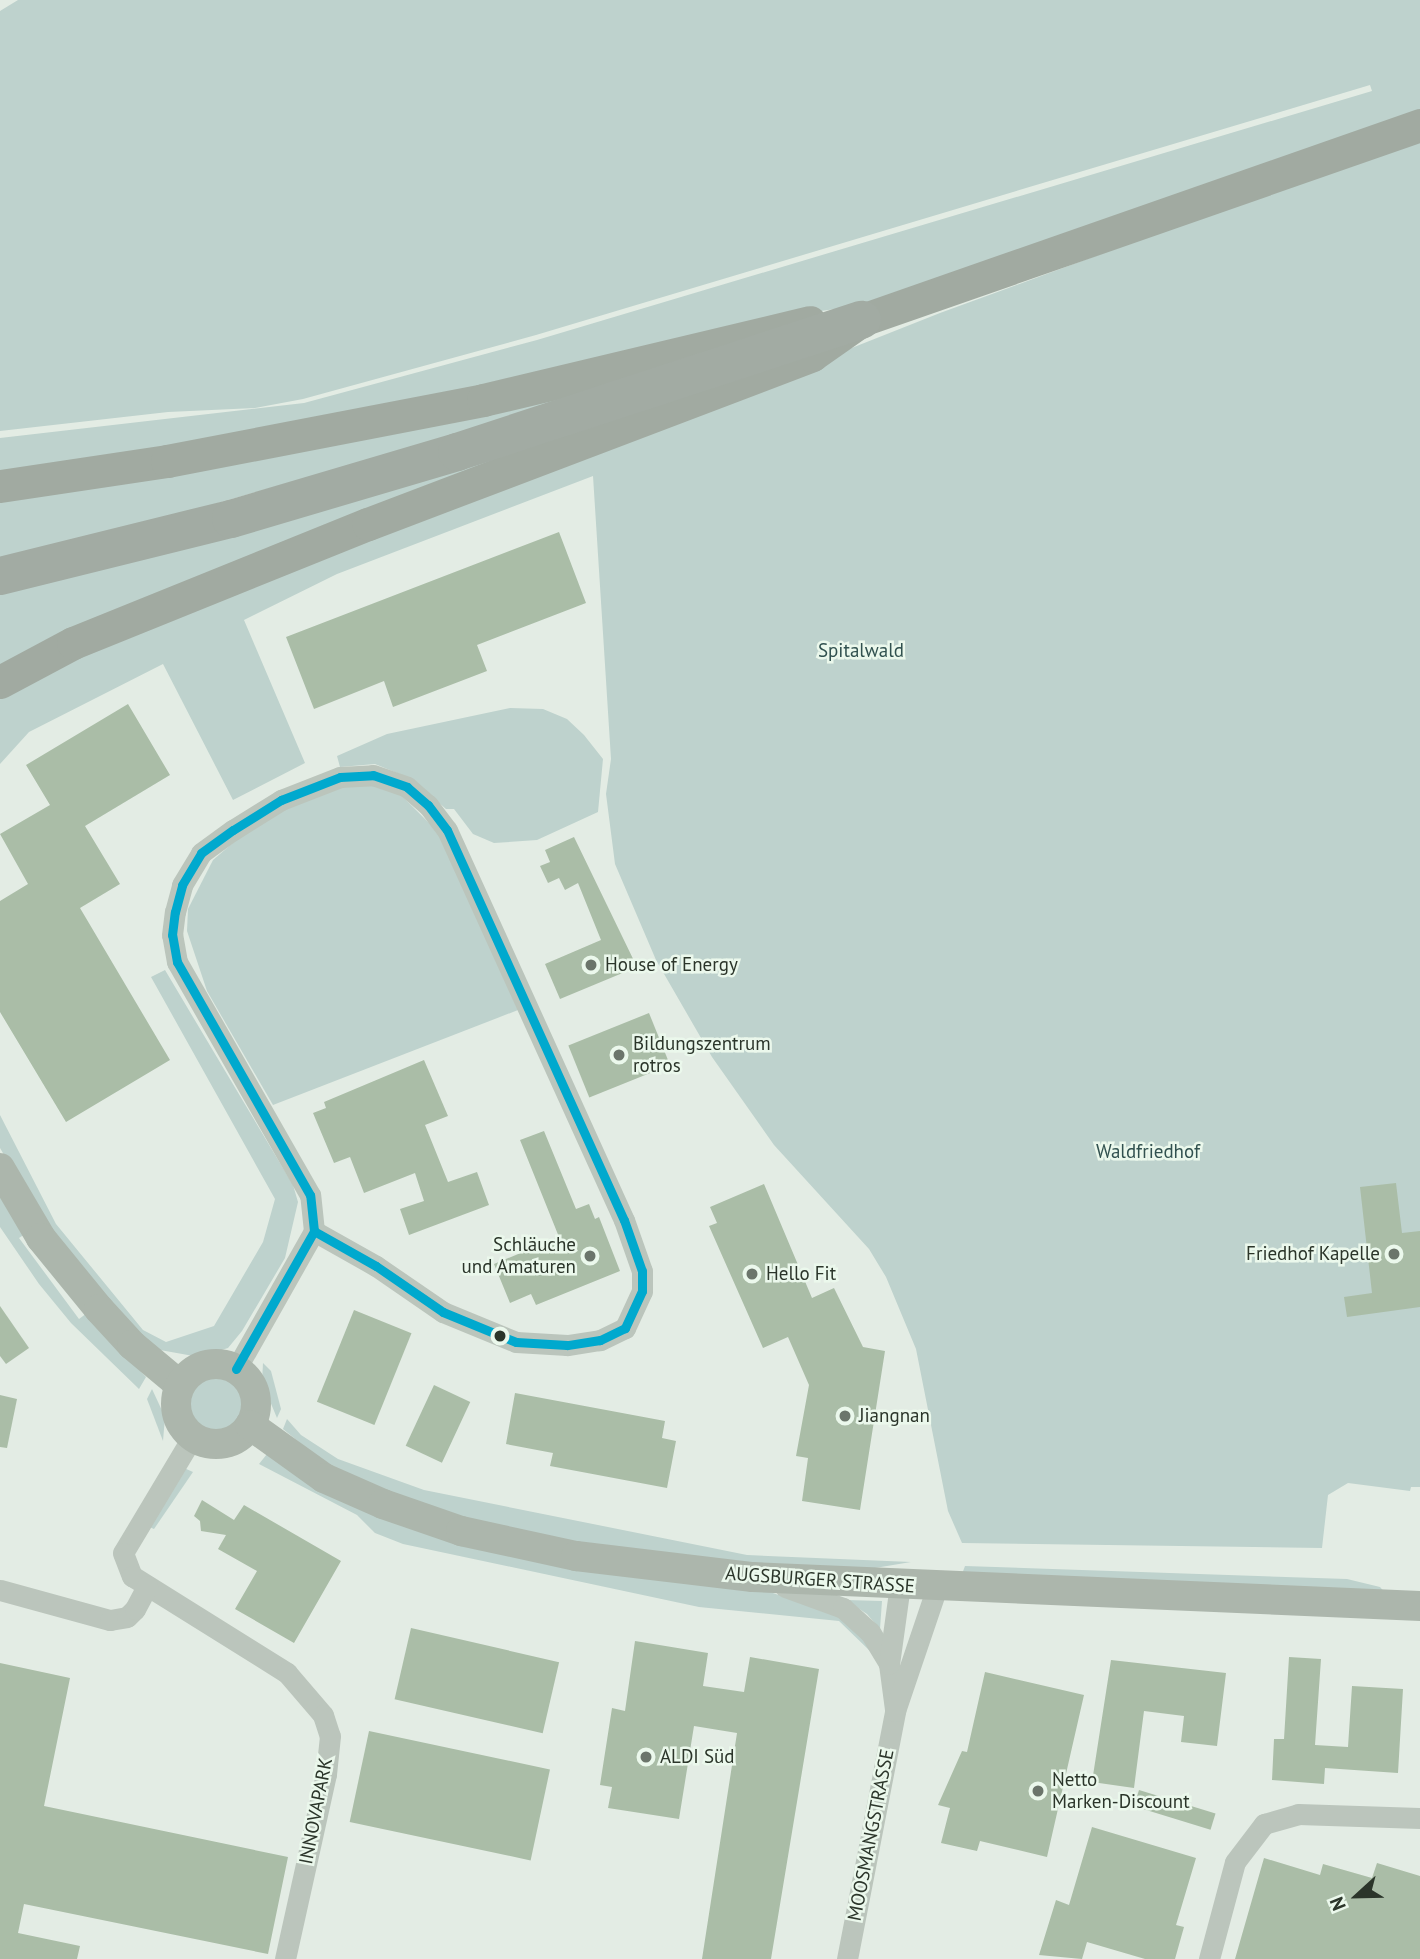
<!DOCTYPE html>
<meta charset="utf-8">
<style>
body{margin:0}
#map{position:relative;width:1420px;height:1959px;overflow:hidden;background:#e3ece4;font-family:"PT Sans",sans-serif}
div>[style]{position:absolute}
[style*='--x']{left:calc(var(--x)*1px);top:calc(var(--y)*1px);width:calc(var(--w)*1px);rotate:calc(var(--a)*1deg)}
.green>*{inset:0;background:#bed2cd}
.round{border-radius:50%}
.building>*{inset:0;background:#aabda7;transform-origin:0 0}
.street>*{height:21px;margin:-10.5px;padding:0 10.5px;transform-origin:10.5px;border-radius:10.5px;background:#bbc5bc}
.secondary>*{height:30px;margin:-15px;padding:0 15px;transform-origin:15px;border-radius:15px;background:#acb6ac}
.secondary>.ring{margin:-15px;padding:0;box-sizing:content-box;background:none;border:30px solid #acb6ac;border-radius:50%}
.primary>*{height:33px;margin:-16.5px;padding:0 16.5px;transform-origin:16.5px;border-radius:16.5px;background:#a1aaa1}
.highway>*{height:38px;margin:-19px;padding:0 19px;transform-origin:19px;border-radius:19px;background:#a2aba3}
.bus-1>*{height:9px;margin:-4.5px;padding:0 4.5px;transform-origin:4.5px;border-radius:4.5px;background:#00a9ce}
.dots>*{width:19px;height:19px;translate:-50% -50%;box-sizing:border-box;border:4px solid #ebf8ec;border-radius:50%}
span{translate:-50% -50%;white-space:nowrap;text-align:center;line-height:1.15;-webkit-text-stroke:5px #ebf8ec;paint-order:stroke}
.park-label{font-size:19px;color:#31514f}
.poi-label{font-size:19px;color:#2b352a}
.left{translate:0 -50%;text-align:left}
.right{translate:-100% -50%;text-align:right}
.street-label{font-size:19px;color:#2b352a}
.north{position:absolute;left:1322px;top:1861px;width:70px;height:70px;-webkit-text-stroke:5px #ebf8ec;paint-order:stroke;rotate:248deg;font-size:19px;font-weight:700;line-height:28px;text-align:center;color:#2b352a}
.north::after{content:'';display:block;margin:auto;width:24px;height:32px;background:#2b352a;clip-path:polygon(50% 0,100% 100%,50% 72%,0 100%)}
</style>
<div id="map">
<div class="green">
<div style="clip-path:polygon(18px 0,1420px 0,1420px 114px,856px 306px,800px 314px,657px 352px,0 479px,0 438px,304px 403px,537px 340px,1372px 91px,1370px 85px,536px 335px,303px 399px,255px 408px,168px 412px,0 431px,0 11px)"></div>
<div style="clip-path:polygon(1420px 137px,1420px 1487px,1411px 1487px,1410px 1491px,1348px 1483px,1328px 1495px,1322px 1548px,962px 1543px,948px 1511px,916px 1349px,886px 1277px,869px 1249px,774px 1145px,712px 1057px,656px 960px,615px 864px,606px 794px,611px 759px,593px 476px,337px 574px,244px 620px,305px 763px,233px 800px,163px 664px,29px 732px,0 764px,0 694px,15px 680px,940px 313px)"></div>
<div style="clip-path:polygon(738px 353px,0 566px,0 492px)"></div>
<div style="clip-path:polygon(567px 429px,0 673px,0 591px)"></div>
<div style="clip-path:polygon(510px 708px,543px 709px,567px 719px,584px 735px,603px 759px,598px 812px,537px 840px,494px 843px,473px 834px,454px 809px,446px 809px,412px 779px,375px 764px,340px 767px,337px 756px,387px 734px)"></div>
<div style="clip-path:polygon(373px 784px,401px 795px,439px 833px,518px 1010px,273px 1105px,207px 991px,187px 931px,188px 909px,213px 860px,241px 836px,290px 806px,344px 786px)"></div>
<div style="clip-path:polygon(165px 970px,293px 1185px,298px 1202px,285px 1258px,242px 1331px,228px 1348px,199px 1357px,160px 1350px,137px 1336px,49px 1232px,0 1148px,0 1115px,56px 1224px,143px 1330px,166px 1342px,214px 1326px,263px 1242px,275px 1199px,151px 977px)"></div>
<div style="clip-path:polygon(0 1189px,25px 1234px,19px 1238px,79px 1319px,87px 1313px,146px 1377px,139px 1389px,71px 1323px,39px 1284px,0 1227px)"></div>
<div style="clip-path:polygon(263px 1363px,271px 1371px,281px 1409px,277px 1418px,262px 1382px)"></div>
<div class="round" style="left:188px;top:1374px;width:58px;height:58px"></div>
<div style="clip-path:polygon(152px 1389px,165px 1417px,163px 1441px,147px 1399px)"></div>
<div style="clip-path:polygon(287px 1419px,301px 1435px,338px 1459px,424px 1490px,747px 1555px,911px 1562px,863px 1570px,751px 1565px,577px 1543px,464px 1522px,332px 1469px,283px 1429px)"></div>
<div style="clip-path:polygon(267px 1454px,319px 1487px,753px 1586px,842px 1617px,863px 1635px,870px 1651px,839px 1621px,699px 1607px,403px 1544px,375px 1533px,357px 1515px,259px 1464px)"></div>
<div style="clip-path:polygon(184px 1468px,193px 1472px,154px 1529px,147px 1526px)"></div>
<div style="clip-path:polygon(965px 1566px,1347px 1579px,1380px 1587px,1387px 1595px,962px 1574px)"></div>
<div style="clip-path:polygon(846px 1600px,882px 1601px,880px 1629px,867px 1614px)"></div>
</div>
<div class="building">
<div style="clip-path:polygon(559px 532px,586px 603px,477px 645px,487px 671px,393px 707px,384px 681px,314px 709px,286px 637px)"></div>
<div style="clip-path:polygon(128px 704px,170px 775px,85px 826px,120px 884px,80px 908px,170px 1060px,66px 1122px,0 1012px,0 901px,28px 884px,0 834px,50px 805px,26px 765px)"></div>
<div style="clip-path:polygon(574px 837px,637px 967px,560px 999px,545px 964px,601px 940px,578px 883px,565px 890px,559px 878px,548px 883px,540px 866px,550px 862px,545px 850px)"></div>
<div style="left:649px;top:1013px;width:56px;height:87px;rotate:68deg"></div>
<div style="clip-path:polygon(424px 1060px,448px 1116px,425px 1125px,448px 1182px,477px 1172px,489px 1205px,409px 1235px,400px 1209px,424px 1201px,415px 1173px,364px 1193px,350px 1157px,334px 1163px,313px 1113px,326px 1108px,324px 1102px)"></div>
<div style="clip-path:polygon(544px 1131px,576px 1209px,589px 1204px,595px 1219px,599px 1217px,620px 1271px,536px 1305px,531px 1294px,510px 1303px,494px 1264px,559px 1237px,520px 1140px)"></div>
<div style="clip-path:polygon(1396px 1183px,1402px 1233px,1420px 1231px,1420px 1307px,1347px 1317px,1344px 1297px,1372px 1293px,1360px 1187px)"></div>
<div style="clip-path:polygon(764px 1184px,812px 1298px,834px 1288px,863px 1347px,885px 1351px,860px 1510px,802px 1501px,808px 1458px,796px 1456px,809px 1385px,788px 1337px,763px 1348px,709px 1226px,717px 1223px,710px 1207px)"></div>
<div style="clip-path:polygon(0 1306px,29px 1348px,6px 1364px,0 1356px)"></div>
<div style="left:354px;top:1310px;width:62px;height:99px;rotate:22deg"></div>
<div style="left:434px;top:1385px;width:40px;height:67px;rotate:25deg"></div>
<div style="clip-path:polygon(515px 1393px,665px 1421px,662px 1438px,676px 1441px,667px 1488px,550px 1466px,553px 1453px,506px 1444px)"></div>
<div style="clip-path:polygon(0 1395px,17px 1399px,7px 1448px,0 1447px)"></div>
<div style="clip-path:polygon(202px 1500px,234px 1520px,244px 1505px,341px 1561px,294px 1643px,235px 1609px,257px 1571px,218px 1549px,226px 1535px,201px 1531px,200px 1521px,194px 1516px)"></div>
<div style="left:411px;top:1628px;width:152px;height:73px;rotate:13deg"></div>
<div style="clip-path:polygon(635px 1641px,708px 1653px,703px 1686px,744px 1692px,750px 1657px,819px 1669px,771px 1959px,702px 1959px,737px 1733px,694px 1726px,679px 1819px,608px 1808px,612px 1787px,600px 1785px,612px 1708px,625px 1711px)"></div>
<div style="clip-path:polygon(1289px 1657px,1321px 1659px,1315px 1745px,1348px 1747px,1352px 1686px,1403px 1689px,1398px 1773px,1325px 1768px,1324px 1784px,1272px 1780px,1274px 1739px,1284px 1739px)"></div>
<div style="clip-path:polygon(1111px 1660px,1226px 1673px,1217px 1746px,1181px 1742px,1184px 1716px,1144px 1711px,1134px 1788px,1092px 1782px)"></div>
<div style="clip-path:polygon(0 1663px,70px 1678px,44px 1806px,288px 1857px,268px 1954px,24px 1904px,18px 1933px,80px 1946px,77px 1959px,0 1959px)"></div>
<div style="clip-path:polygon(985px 1672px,1084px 1695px,1047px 1857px,980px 1841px,977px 1851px,941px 1843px,950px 1808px,938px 1805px,962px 1751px,967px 1752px)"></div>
<div style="left:369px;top:1731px;width:185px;height:93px;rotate:12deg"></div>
<div style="left:1139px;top:1790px;width:80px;height:17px;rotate:17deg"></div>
<div style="clip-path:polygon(1092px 1827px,1196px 1858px,1176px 1925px,1184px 1927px,1175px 1959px,1145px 1959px,1087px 1942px,1082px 1959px,1039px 1955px,1056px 1900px,1069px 1905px)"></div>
<div style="clip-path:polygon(1264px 1858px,1320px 1875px,1323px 1864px,1372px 1878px,1377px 1863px,1420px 1876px,1420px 1959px,1235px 1959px)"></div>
</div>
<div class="street">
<div style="--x:236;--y:1369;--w:159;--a:-60.5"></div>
<div style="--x:314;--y:1231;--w:36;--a:-96"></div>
<div style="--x:310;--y:1195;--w:268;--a:-119.7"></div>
<div style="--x:177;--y:962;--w:27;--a:-100"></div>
<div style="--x:172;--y:935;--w:23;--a:-83"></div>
<div style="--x:175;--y:912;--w:28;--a:-75"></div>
<div style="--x:182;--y:885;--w:37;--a:-59"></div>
<div style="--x:201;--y:853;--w:39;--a:-36"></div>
<div style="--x:233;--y:830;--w:57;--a:-32"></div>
<div style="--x:281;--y:800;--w:63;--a:-21.3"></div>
<div style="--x:340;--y:777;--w:33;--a:-3"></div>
<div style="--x:373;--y:775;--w:36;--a:19"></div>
<div style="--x:407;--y:787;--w:28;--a:41"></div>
<div style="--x:428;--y:805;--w:31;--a:53"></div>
<div style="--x:447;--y:830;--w:428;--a:65.6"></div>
<div style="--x:624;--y:1220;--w:54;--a:70.6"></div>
<div style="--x:642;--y:1271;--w:20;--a:90"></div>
<div style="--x:642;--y:1291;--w:41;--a:114.7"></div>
<div style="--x:625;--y:1328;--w:28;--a:154"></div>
<div style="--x:600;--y:1340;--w:33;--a:171"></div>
<div style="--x:567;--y:1345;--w:51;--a:-176.6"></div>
<div style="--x:516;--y:1342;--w:79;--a:-157.7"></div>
<div style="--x:443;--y:1312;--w:81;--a:-145.5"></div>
<div style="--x:376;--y:1266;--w:71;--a:-150.6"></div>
<div style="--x:193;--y:1436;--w:136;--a:120.9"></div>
<div style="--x:123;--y:1553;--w:25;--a:69"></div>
<div style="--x:132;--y:1576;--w:183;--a:32"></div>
<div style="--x:287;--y:1673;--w:55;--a:49.4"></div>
<div style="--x:323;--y:1715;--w:22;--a:72"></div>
<div style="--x:330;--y:1736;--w:38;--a:96"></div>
<div style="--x:326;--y:1774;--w:189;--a:102.5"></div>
<div style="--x:785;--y:1587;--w:62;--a:19.9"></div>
<div style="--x:843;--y:1608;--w:36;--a:42"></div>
<div style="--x:870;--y:1632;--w:37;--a:59"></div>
<div style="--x:0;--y:1590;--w:114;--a:15.3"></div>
<div style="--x:110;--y:1620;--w:17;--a:-10"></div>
<div style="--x:127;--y:1617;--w:11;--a:-45"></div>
<div style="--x:135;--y:1609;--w:26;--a:-62"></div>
<div style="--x:895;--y:1709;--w:45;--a:-97.6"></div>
<div style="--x:889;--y:1664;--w:80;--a:-82.1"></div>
<div style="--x:847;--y:1959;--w:253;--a:-79"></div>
<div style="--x:895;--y:1711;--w:131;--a:-71.3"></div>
<div style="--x:1209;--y:1959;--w:100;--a:-75"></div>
<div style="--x:1235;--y:1862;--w:48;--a:-52.7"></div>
<div style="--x:1264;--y:1824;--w:35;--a:-16"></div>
<div style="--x:1298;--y:1814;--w:122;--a:1.9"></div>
</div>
<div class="secondary">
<div style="--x:0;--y:1168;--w:81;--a:59.6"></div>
<div style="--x:41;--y:1238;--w:92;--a:50.8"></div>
<div style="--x:99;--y:1309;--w:49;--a:47.5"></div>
<div style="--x:132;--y:1345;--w:62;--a:39.8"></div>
<div class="ring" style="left:176px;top:1364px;width:50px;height:50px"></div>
<div style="--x:250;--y:1425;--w:91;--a:35.6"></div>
<div style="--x:324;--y:1478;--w:64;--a:23.8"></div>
<div style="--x:383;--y:1504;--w:83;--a:19.1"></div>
<div style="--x:461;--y:1531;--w:118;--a:12.3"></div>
<div style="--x:576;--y:1556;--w:178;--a:6.8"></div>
<div style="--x:753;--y:1577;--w:668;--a:2.49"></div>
</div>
<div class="primary">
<div style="--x:0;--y:486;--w:169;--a:-8.5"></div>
<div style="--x:167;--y:461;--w:322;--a:-10.9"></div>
<div style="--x:483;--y:400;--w:336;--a:-13.4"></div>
<div style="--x:0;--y:682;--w:83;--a:-28.1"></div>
<div style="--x:73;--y:643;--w:318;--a:-22"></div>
<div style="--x:368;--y:524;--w:475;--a:-20.8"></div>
<div style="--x:812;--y:355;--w:61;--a:-35"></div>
<div style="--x:862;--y:320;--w:591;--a:-19.26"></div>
</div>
<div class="highway">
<div style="--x:0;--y:576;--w:238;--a:-13.9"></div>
<div style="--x:231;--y:519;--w:236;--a:-16.5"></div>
<div style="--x:457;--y:452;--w:426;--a:-18.1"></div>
</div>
<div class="bus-1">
<div style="--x:236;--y:1369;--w:159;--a:-60.5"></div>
<div style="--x:314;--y:1231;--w:36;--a:-96"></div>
<div style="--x:310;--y:1195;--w:268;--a:-119.7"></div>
<div style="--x:177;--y:962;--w:27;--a:-100"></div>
<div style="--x:172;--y:935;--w:23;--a:-83"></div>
<div style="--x:175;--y:912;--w:28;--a:-75"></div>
<div style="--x:182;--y:885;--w:37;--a:-59"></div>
<div style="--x:201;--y:853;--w:39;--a:-36"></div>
<div style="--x:233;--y:830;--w:57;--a:-32"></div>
<div style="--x:281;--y:800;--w:63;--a:-21.3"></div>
<div style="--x:340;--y:777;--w:33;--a:-3"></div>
<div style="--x:373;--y:775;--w:36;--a:19"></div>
<div style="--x:407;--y:787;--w:28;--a:41"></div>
<div style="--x:428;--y:805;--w:31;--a:53"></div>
<div style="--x:447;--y:830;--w:428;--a:65.6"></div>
<div style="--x:624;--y:1220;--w:54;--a:70.6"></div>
<div style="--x:642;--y:1271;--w:20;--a:90"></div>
<div style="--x:642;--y:1291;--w:41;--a:114.7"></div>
<div style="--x:625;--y:1328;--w:28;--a:154"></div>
<div style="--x:600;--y:1340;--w:33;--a:171"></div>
<div style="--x:567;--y:1345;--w:51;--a:-176.6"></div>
<div style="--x:516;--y:1342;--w:79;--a:-157.7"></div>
<div style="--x:443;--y:1312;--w:81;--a:-145.5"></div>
<div style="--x:376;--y:1266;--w:71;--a:-150.6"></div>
</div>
<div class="dots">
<div style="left:591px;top:965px;background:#6b756b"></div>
<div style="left:619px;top:1055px;background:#6b756b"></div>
<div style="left:1394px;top:1254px;background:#6b756b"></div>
<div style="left:590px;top:1256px;background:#6b756b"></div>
<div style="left:752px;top:1274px;background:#6b756b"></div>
<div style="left:500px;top:1336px;background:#2b352a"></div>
<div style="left:845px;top:1416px;background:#6b756b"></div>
<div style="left:646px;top:1757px;background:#6b756b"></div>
<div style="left:1038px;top:1791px;background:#6b756b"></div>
</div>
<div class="park-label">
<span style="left:861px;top:651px">Spitalwald</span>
<span style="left:1148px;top:1152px">Waldfriedhof</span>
</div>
<div class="poi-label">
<span class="left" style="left:605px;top:965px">House of Energy</span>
<span class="left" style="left:633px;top:1055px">Bildungszentrum<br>rotros</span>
<span class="right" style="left:576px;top:1256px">Schläuche<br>und Amaturen</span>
<span class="right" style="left:1380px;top:1254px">Friedhof Kapelle</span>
<span class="left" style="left:766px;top:1274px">Hello Fit</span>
<span class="left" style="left:859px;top:1416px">Jiangnan</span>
<span class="left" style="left:660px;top:1757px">ALDI Süd</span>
<span class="left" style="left:1052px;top:1791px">Netto<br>Marken-Discount</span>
</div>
<div class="street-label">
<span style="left:820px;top:1580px;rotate:4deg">AUGSBURGER STRASSE</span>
<span style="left:316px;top:1811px;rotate:-79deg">INNOVAPARK</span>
<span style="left:871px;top:1835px;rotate:-79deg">MOOSMANGSTRASSE</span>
</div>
<div class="north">N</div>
</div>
